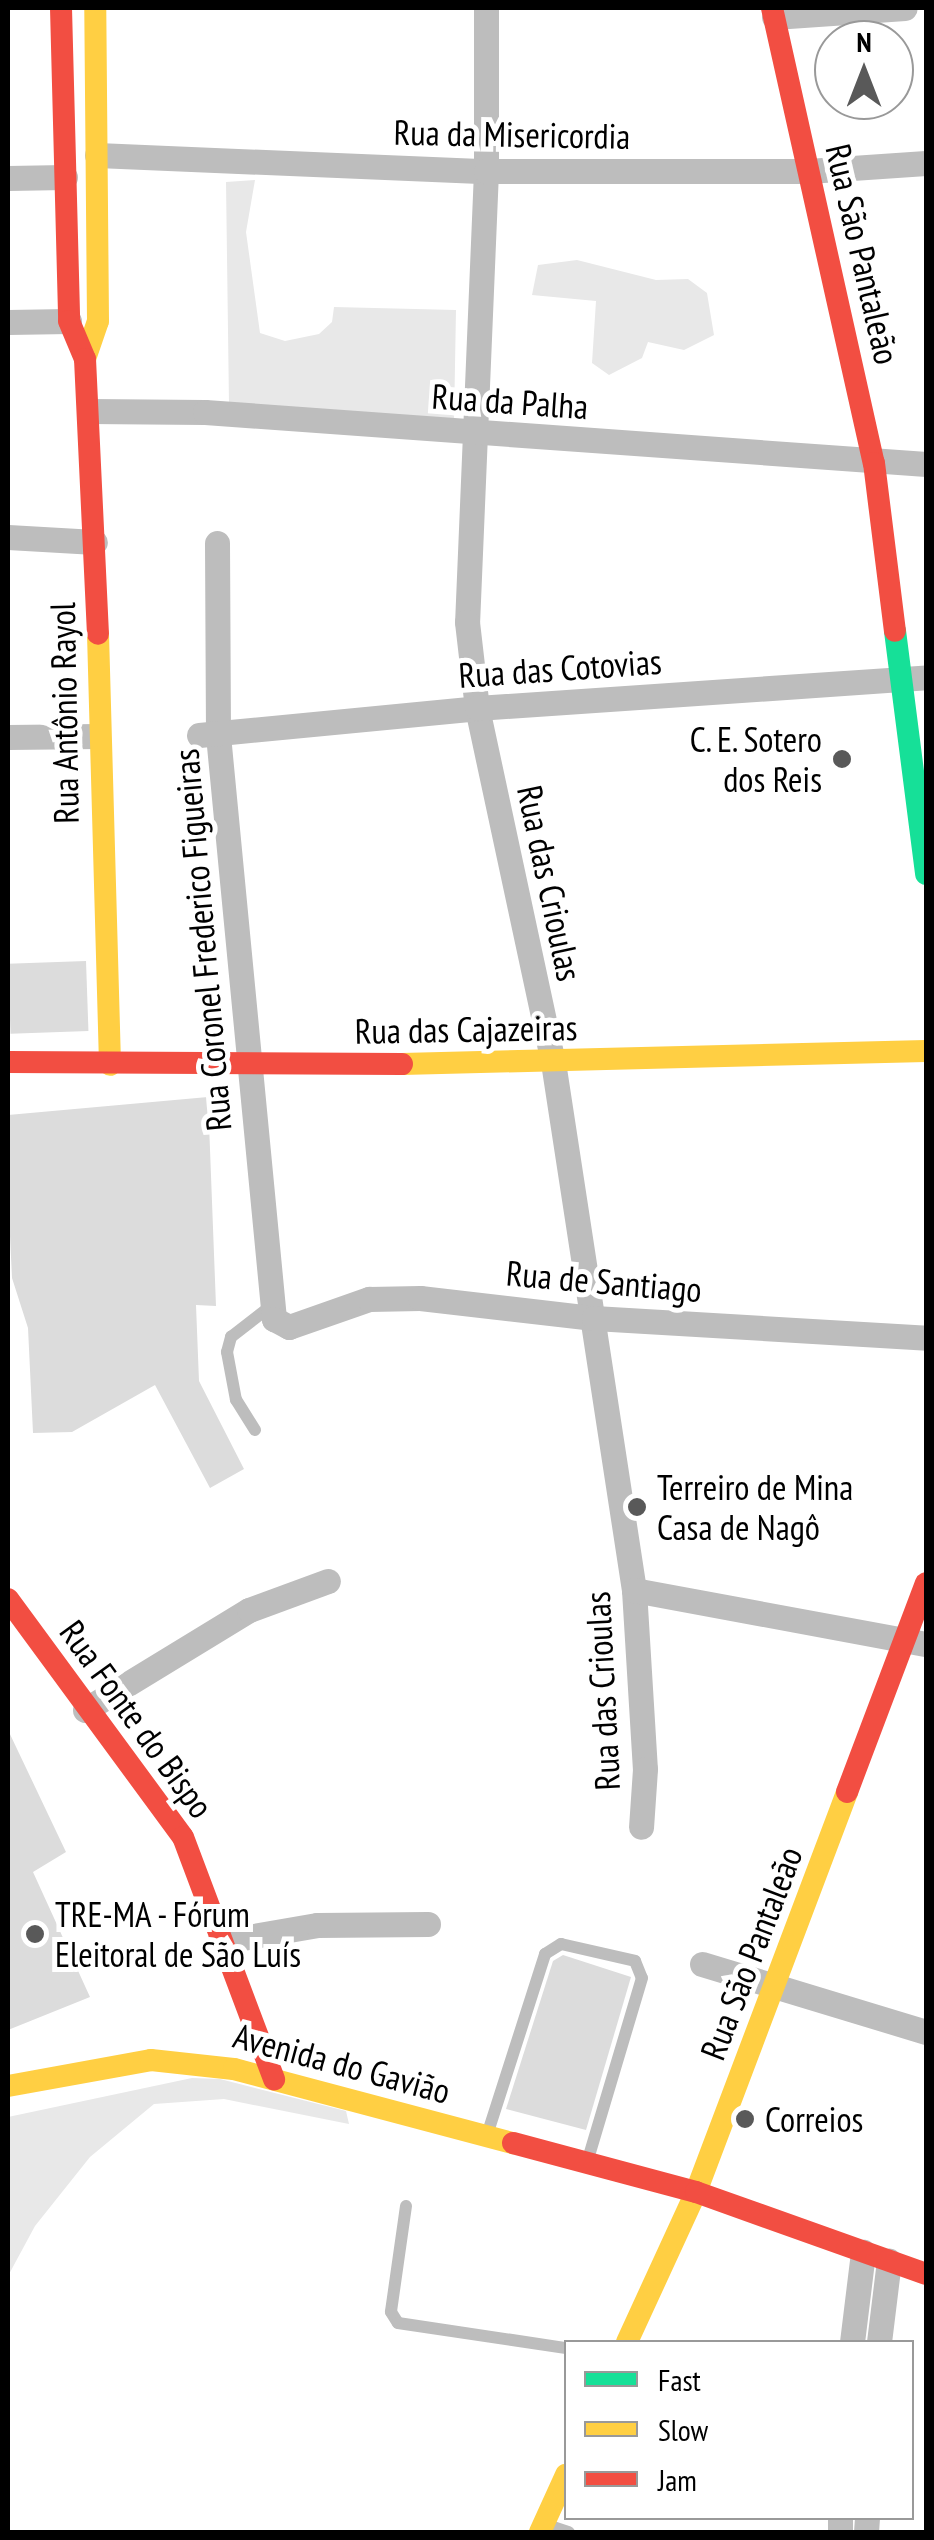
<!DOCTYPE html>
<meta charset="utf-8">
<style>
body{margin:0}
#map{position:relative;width:934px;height:2540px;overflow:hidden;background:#fff;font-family:"PT Sans Narrow",sans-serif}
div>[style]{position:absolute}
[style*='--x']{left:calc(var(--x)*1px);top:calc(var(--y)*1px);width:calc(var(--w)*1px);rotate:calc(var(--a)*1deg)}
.green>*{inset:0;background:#e8e8e8}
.building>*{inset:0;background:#dcdcdc;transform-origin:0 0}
.lane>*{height:12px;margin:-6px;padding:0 6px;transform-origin:6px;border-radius:6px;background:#bdbdbd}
.street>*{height:25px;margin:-12.5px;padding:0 12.5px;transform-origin:12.5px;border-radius:12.5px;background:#bdbdbd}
.fast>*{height:22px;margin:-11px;padding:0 11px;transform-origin:11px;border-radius:11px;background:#16e098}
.slow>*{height:22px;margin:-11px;padding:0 11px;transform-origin:11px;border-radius:11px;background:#ffcf43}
.jam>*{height:22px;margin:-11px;padding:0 11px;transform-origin:11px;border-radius:11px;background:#f24e42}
.dots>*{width:28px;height:28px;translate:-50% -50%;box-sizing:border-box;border:5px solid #fff;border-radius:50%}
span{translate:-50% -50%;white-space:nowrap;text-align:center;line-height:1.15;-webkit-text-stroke:10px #fff;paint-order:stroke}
.street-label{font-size:35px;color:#000}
.poi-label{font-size:35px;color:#000}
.right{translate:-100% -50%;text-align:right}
.left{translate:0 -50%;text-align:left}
.frame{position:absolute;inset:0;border:10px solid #000;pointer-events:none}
.legend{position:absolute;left:564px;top:2340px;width:350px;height:180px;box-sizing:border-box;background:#fff;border:2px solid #999;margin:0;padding:12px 18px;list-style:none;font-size:30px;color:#000}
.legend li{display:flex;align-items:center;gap:20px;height:50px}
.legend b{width:50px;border:2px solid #999}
.north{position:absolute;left:814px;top:20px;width:100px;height:100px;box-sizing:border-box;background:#fff;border:2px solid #999;border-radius:50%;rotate:0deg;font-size:28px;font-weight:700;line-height:40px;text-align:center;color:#000}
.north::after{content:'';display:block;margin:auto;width:35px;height:45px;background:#595959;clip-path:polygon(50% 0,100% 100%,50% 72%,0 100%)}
</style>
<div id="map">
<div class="green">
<div style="clip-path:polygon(255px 180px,246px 232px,260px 333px,285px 341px,319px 334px,332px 322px,334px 307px,456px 310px,454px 421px,229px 405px,226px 182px)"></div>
<div style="clip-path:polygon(577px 260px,656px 280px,688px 279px,707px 293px,714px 335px,684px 350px,648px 342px,642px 358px,609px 375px,592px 363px,596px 301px,532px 295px,538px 265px)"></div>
<div style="clip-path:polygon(192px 2078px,220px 2079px,346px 2111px,349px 2124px,224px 2099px,154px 2104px,90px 2157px,35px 2226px,8px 2276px,8px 2117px)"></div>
</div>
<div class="building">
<div style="left:86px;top:961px;width:70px;height:78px;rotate:88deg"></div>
<div style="clip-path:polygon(208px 1097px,216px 1306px,196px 1305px,199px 1381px,244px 1469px,210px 1488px,155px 1385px,72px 1432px,33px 1433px,28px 1328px,12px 1278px,8px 1194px,8px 1115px)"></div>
<div style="clip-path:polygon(8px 1730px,66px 1852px,33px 1872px,90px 1997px,8px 2030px)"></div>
<div style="clip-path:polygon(563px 1955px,631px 1977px,586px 2130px,506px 2109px,553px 1961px)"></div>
</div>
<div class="lane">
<div style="--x:255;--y:1430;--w:36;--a:-122"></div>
<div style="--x:236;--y:1400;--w:49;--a:-100.6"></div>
<div style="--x:227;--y:1352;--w:16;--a:-75"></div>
<div style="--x:231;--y:1337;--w:51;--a:-37.8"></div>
<div style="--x:488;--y:2132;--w:187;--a:-72.2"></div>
<div style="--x:545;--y:1954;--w:19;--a:-32"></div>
<div style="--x:561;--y:1944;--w:76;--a:12.9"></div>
<div style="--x:635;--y:1961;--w:18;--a:68"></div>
<div style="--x:642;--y:1978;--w:189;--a:106.6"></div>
<div style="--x:406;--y:2206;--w:107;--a:98.1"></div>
<div style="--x:391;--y:2312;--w:13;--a:58"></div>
<div style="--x:398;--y:2323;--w:170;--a:8.5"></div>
<div style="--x:547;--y:2525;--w:23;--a:18"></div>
</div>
<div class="street">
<div style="--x:486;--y:8;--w:163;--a:90"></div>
<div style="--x:486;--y:171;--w:451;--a:92.4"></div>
<div style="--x:467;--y:622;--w:87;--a:83.4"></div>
<div style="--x:477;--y:708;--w:362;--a:77.9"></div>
<div style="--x:553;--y:1062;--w:534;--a:81.28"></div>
<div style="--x:634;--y:1590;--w:179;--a:86.5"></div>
<div style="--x:645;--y:1769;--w:58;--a:93.9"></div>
<div style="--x:774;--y:17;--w:131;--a:-3.9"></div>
<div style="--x:97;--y:155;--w:389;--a:2.4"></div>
<div style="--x:486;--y:171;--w:322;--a:0"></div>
<div style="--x:808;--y:171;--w:118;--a:-3.9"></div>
<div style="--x:8;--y:178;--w:57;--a:-1"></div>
<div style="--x:8;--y:322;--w:61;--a:-0.9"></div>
<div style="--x:89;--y:411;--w:116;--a:0.5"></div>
<div style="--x:205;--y:412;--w:723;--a:4.13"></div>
<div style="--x:8;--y:537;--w:87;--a:3.3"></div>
<div style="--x:217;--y:543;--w:192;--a:89.7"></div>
<div style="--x:218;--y:735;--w:587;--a:84.52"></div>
<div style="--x:274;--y:1319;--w:17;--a:28"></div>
<div style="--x:289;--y:1327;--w:85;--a:-19.3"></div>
<div style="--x:369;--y:1299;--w:51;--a:-1.1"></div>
<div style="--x:420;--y:1298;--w:175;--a:6.6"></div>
<div style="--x:594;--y:1318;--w:333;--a:3.4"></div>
<div style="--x:199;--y:735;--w:279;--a:-5.5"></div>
<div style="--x:477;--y:708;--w:450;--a:-3.9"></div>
<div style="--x:8;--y:737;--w:90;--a:-0.6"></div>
<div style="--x:634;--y:1590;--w:297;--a:10.5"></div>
<div style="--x:85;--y:1710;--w:192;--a:-31.4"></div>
<div style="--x:249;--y:1610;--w:84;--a:-20.2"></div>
<div style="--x:219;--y:1942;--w:99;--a:-9.8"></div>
<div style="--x:317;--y:1925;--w:111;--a:-0.5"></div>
<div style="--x:702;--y:1964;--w:234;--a:16.9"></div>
<div style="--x:852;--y:2342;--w:91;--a:-83"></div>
<div style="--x:879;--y:2342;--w:82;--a:-83"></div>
<div style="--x:840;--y:2532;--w:14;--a:-90"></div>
<div style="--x:866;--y:2532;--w:14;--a:-86"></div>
</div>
<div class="fast">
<div style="--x:895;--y:631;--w:245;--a:82.7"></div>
</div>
<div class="slow">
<div style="--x:85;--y:359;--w:40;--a:-71.1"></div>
<div style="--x:98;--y:321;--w:313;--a:-90.5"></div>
<div style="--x:98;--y:634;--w:431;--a:88.4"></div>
<div style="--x:402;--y:1064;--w:524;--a:-1.42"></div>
<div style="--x:8;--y:2086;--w:145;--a:-10.3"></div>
<div style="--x:151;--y:2060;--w:83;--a:6.2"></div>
<div style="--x:234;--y:2069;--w:289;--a:14.9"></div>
<div style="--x:627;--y:2342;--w:165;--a:-65.3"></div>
<div style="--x:696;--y:2192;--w:428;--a:-69.3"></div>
<div style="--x:540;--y:2532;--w:63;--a:-65.5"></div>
</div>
<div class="jam">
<div style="--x:61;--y:8;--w:313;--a:88.5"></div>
<div style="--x:69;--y:321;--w:41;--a:67.2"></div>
<div style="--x:85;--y:359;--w:275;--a:87.3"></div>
<div style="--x:772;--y:8;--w:466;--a:77.4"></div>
<div style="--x:874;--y:463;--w:169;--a:82.9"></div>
<div style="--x:8;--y:1062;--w:394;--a:0.3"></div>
<div style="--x:8;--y:1599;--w:295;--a:53.7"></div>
<div style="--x:183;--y:1837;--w:259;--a:69.4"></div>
<div style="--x:847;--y:1792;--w:223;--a:-69.3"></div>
<div style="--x:513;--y:2143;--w:189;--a:15"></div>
<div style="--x:696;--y:2192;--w:244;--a:19.6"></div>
</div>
<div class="dots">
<div style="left:842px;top:759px;background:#595959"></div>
<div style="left:637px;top:1507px;background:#595959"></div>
<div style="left:35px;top:1934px;background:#595959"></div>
<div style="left:745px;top:2119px;background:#595959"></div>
</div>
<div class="street-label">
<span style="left:512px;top:134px;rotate:1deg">Rua da Misericordia</span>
<span style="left:863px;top:254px;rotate:77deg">Rua São Pantaleão</span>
<span style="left:510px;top:401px;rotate:4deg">Rua da Palha</span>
<span style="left:560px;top:668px;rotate:-4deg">Rua das Cotovias</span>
<span style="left:64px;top:713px;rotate:-91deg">Rua Antônio Rayol</span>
<span style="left:550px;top:883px;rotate:78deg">Rua das Crioulas</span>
<span style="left:202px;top:940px;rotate:-95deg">Rua Coronel Frederico Figueiras</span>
<span style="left:466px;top:1029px;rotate:-1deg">Rua das Cajazeiras</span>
<span style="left:604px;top:1281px;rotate:5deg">Rua de Santiago</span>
<span style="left:602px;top:1691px;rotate:-93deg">Rua das Crioulas</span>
<span style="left:137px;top:1719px;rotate:54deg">Rua Fonte do Bispo</span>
<span style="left:751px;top:1953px;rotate:-69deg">Rua São Pantaleão</span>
<span style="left:342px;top:2063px;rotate:15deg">Avenida do Gavião</span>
</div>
<div class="poi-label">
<span class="right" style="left:822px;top:759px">C. E. Sotero<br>dos Reis</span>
<span class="left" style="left:657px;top:1507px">Terreiro de Mina<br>Casa de Nagô</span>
<span class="left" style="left:55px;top:1934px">TRE-MA - Fórum<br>Eleitoral de São Luís</span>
<span class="left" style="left:765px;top:2119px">Correios</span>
</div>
<div class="frame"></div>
<ul class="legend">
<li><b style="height:12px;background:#16e098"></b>Fast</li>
<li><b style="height:12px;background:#ffcf43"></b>Slow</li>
<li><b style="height:12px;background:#f24e42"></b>Jam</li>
</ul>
<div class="north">N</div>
</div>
